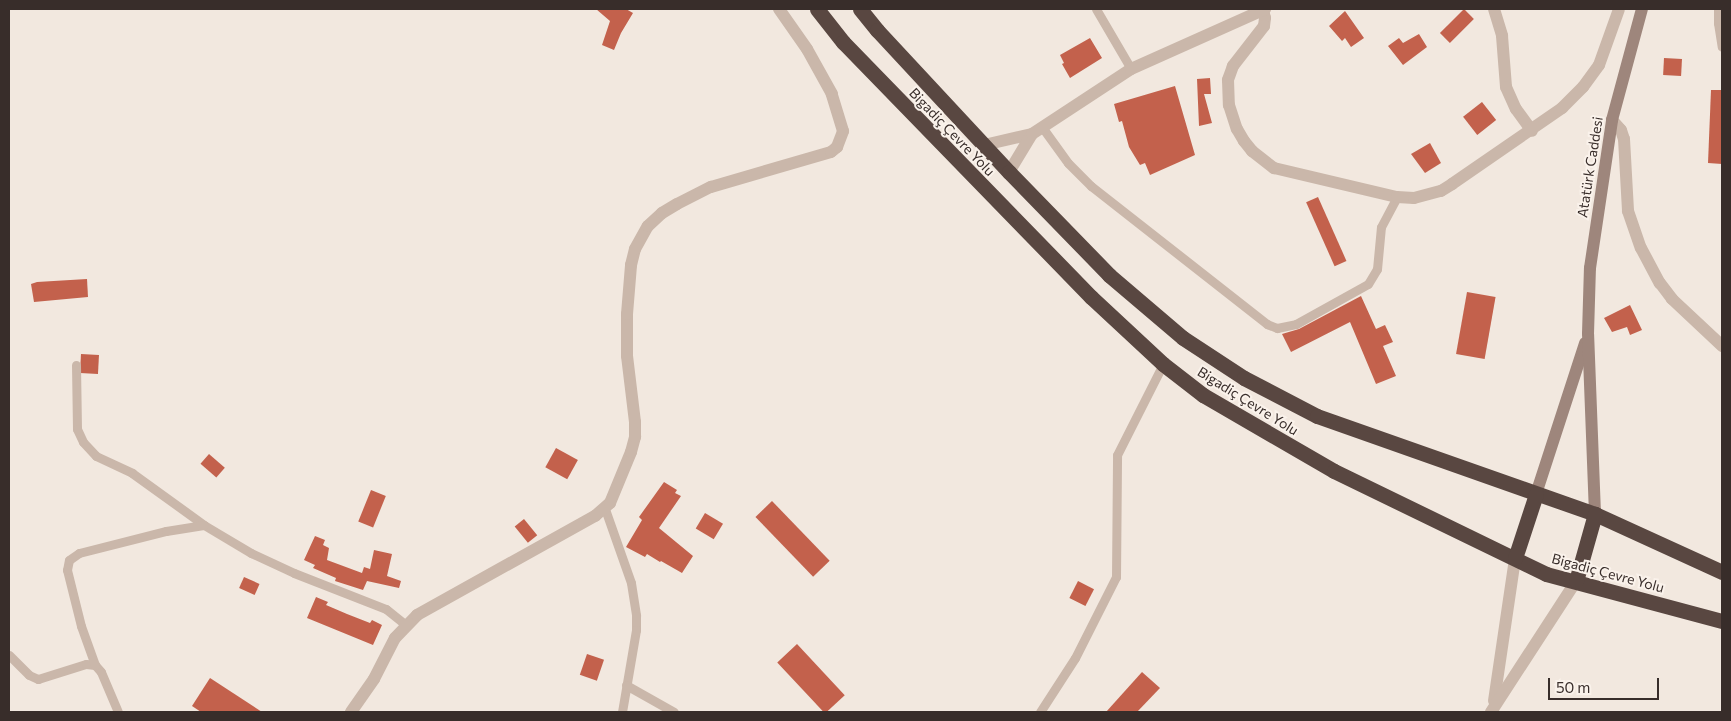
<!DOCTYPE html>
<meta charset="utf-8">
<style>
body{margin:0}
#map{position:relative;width:1731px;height:721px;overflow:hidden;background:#f2e8df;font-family:Commissioner,sans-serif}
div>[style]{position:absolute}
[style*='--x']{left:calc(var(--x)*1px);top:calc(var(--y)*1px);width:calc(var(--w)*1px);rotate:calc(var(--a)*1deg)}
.building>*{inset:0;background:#c3614c;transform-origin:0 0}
.lane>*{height:9px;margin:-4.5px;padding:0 4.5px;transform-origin:4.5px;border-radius:4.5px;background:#cab7aa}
.street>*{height:12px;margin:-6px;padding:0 6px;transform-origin:6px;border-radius:6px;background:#cab7aa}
.secondary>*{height:12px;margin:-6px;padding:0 6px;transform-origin:6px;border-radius:6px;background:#9e867c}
.highway>*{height:15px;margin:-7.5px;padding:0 7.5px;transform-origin:7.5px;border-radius:7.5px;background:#594741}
span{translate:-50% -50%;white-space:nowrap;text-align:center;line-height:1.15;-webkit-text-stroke:4px #faf2eb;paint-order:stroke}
.street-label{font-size:14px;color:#382d2a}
.frame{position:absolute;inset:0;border:10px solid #382d2a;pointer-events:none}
.scale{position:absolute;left:1548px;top:678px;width:111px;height:22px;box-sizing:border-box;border:2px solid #382d2a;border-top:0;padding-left:6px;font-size:15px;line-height:18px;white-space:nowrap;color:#382d2a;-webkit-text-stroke:4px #faf2eb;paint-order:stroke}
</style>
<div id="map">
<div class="building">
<div style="clip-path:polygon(596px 9px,626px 9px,633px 13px,621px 33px,614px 50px,602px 45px,610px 21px)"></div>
<div style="left:1464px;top:9px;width:14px;height:34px;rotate:45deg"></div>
<div style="clip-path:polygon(1345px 11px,1364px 38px,1351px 47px,1345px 38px,1342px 41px,1329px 26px)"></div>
<div style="clip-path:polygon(1419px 34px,1427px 47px,1403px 65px,1388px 46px,1399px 38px,1403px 43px)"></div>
<div style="clip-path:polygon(1090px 38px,1102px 58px,1070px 78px,1062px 64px,1064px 63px,1060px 55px)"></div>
<div style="left:1664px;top:58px;width:18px;height:17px;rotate:3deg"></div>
<div style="clip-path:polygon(1210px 78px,1211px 94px,1204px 94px,1212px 123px,1199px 126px,1197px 79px)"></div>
<div style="clip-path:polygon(1175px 86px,1195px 155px,1150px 175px,1145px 163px,1140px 165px,1129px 147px,1122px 121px,1119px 122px,1114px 104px)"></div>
<div style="clip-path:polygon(1711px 90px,1722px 90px,1722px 164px,1708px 163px)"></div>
<div style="left:1482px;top:102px;width:23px;height:24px;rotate:52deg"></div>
<div style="clip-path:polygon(1430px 143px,1441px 163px,1425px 173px,1411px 154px)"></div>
<div style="left:1318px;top:197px;width:70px;height:13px;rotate:66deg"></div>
<div style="clip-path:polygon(87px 279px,88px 297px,34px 302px,31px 284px,37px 282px)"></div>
<div style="left:1467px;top:292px;width:29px;height:63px;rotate:10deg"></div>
<div style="clip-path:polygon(1361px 296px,1376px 329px,1385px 325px,1393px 342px,1383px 346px,1396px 376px,1376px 384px,1350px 322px,1291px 352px,1282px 334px,1299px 329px)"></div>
<div style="clip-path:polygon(1630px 305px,1642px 330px,1630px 335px,1627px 327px,1612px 332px,1604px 318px)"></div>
<div style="left:81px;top:354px;width:18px;height:19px;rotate:3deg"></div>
<div style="left:556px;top:448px;width:25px;height:22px;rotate:29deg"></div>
<div style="left:209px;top:454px;width:21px;height:13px;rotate:41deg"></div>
<div style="clip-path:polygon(664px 482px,677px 490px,675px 493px,681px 496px,659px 528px,693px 556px,682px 573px,661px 561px,660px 562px,647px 554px,645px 557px,626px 547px,642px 520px,639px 517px)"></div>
<div style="left:371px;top:490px;width:16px;height:34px;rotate:22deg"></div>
<div style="left:772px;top:501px;width:83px;height:23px;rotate:46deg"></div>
<div style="left:705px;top:513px;width:21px;height:18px;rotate:31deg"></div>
<div style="left:524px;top:519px;width:21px;height:12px;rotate:51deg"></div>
<div style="clip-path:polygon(315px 536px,325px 540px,323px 545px,329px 548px,327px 560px,362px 573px,364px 567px,370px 569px,374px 550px,392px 554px,387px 576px,401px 581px,399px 588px,367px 581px,363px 590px,335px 581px,336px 578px,313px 568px,315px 565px,304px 560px)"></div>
<div style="left:244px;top:577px;width:17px;height:12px;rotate:24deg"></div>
<div style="left:1078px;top:581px;width:18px;height:19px;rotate:27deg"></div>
<div style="clip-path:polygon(316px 597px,328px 602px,326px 605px,347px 614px,370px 623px,372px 620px,382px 625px,373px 645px,307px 618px)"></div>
<div style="left:797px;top:644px;width:70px;height:27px;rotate:47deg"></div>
<div style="left:587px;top:654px;width:18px;height:22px;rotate:19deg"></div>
<div style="clip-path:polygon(1142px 672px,1160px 688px,1137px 712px,1106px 712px)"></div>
<div style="clip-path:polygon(210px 678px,262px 712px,201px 712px,192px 706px)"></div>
</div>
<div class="lane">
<div style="--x:1096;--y:9;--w:69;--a:59.7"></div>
<div style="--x:1718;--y:9;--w:14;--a:90"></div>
<div style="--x:1718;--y:23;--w:24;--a:81"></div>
<div style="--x:1042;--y:127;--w:44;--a:54.2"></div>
<div style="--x:1068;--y:163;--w:33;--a:45"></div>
<div style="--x:1091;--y:186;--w:224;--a:38.1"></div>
<div style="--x:1267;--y:324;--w:11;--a:22"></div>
<div style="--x:1277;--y:328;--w:19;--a:-12"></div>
<div style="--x:1296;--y:324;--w:82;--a:-29.1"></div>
<div style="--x:1368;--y:284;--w:17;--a:-59"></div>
<div style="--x:1377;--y:269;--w:42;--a:-84.6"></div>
<div style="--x:1381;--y:227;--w:34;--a:-62"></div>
<div style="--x:76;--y:365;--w:64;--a:89.1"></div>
<div style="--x:77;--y:429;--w:14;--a:65"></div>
<div style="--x:83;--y:442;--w:19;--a:47"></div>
<div style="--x:96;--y:456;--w:40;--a:25"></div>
<div style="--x:132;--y:473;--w:89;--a:35.8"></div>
<div style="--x:204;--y:525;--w:55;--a:30.8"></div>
<div style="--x:251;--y:553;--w:47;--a:24.9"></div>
<div style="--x:294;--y:573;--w:99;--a:21.4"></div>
<div style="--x:386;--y:609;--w:26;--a:39"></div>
<div style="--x:605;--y:509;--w:78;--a:70.6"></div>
<div style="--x:631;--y:583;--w:33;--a:81"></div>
<div style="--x:636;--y:616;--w:14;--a:90"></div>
<div style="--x:636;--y:630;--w:83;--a:99.7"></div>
<div style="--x:9;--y:655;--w:28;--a:45"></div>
<div style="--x:29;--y:675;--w:10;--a:24"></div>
<div style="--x:38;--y:679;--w:50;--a:-17.4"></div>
<div style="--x:86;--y:664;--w:9;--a:6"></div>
<div style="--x:95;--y:665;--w:9;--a:49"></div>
<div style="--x:101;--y:672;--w:43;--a:67"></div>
<div style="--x:95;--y:665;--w:41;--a:-109.7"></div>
<div style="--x:81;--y:626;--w:58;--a:-104"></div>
<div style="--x:67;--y:570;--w:10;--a:-79"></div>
<div style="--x:69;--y:560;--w:12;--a:-35"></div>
<div style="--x:79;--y:553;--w:90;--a:-14.2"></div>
<div style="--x:166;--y:531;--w:38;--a:-9"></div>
<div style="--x:626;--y:685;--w:55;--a:29.4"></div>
<div style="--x:1040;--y:712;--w:64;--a:-57.1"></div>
<div style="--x:1075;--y:658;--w:91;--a:-63.2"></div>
<div style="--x:1116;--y:577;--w:122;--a:-89.5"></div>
<div style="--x:1117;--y:455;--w:102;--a:-63.2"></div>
</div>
<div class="street">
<div style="--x:1494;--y:9;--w:28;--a:73"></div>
<div style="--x:1502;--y:36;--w:51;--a:85.5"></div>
<div style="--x:1506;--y:87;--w:24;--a:66"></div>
<div style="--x:1516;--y:109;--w:27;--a:54"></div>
<div style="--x:1263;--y:10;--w:8;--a:76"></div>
<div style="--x:1265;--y:18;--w:8;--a:97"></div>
<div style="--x:1264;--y:26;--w:51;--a:127.8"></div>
<div style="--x:1233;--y:66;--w:15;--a:110"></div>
<div style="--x:1228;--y:80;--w:25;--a:88"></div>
<div style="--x:1229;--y:105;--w:25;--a:72"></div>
<div style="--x:1237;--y:129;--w:14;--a:60"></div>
<div style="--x:1244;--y:141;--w:13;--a:51"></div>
<div style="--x:1252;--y:151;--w:28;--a:38"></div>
<div style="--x:1274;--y:168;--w:126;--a:13.3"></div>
<div style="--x:1397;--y:197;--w:17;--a:3"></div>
<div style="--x:1414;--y:198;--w:28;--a:-15"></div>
<div style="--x:1441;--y:191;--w:13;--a:-32"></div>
<div style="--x:1452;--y:184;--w:134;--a:-34.6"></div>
<div style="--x:1562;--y:108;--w:30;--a:-45"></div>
<div style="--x:1583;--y:87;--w:27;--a:-54"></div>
<div style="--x:1599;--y:65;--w:59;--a:-70.3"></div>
<div style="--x:1612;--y:120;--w:13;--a:48"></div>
<div style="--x:1621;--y:130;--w:9;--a:72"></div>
<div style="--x:1624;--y:139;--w:72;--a:86.8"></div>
<div style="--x:1628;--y:211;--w:39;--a:71"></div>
<div style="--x:1641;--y:248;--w:40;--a:62"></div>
<div style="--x:1660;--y:283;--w:20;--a:53"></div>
<div style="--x:1672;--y:299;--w:69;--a:43.2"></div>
<div style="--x:984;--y:145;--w:49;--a:-12.9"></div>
<div style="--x:1009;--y:172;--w:44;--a:-58.8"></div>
<div style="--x:1032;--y:134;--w:118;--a:-33.3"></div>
<div style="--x:1131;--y:69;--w:147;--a:-24.1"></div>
<div style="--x:1494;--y:701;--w:145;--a:-81.6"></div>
<div style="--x:351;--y:712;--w:40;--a:-55.1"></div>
<div style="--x:374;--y:679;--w:46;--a:-62.9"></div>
<div style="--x:395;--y:638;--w:32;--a:-46"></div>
<div style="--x:417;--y:615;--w:204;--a:-29.1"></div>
<div style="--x:595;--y:516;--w:20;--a:-41"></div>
<div style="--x:610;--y:503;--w:55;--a:-67.6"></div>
<div style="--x:631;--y:452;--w:16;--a:-75"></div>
<div style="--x:635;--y:437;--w:15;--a:-90"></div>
<div style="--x:635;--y:422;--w:66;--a:-96.9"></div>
<div style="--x:627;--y:356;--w:42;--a:-90"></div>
<div style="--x:627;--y:314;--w:49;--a:-85.3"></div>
<div style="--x:631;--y:265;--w:16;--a:-76"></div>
<div style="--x:635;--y:249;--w:26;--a:-61"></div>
<div style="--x:648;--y:226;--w:19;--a:-43"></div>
<div style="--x:662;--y:213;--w:17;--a:-31"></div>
<div style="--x:677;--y:204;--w:38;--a:-27"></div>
<div style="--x:711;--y:187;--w:125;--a:-16.3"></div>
<div style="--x:831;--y:152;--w:8;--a:-40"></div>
<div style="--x:837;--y:147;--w:17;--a:-69"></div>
<div style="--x:843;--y:131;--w:39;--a:-107"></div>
<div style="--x:832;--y:94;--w:51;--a:-119.1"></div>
<div style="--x:807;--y:49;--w:49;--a:-125"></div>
<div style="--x:1491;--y:712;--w:156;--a:-57"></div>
</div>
<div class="secondary">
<div style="--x:1536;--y:494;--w:159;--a:-72"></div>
<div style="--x:1595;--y:514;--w:180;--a:-92.2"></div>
<div style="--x:1588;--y:334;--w:66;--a:-88.3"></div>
<div style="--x:1590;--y:268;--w:150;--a:-81.5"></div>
<div style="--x:1612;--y:120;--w:115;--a:-74.9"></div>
</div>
<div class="highway">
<div style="--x:817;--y:9;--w:42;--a:51.8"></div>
<div style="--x:843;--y:42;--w:356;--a:45.8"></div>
<div style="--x:1091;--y:297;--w:98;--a:42.9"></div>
<div style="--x:1163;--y:364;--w:51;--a:37.8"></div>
<div style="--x:1203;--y:395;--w:151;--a:30.1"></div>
<div style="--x:1334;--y:471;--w:236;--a:25.9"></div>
<div style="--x:1546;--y:574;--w:182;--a:15"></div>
<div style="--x:860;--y:9;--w:27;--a:51"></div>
<div style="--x:877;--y:30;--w:194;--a:47.1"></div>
<div style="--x:1009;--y:172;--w:144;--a:45.8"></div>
<div style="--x:1109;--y:275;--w:97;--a:40.4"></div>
<div style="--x:1183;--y:338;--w:73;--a:33.3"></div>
<div style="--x:1244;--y:378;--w:82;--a:27.5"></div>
<div style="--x:1317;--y:416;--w:295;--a:19.4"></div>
<div style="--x:1595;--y:514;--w:140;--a:24.5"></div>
<div style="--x:1515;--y:558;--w:67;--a:-71.8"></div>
<div style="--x:1576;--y:581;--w:70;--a:-74.2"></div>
</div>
<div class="street-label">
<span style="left:952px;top:132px;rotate:46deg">Bigadiç Çevre Yolu</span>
<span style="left:1590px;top:167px;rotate:-81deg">Atatürk Caddesi</span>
<span style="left:1248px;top:401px;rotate:32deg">Bigadiç Çevre Yolu</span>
<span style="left:1608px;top:573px;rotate:15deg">Bigadiç Çevre Yolu</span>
</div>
<div class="frame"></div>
<div class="scale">50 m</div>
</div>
